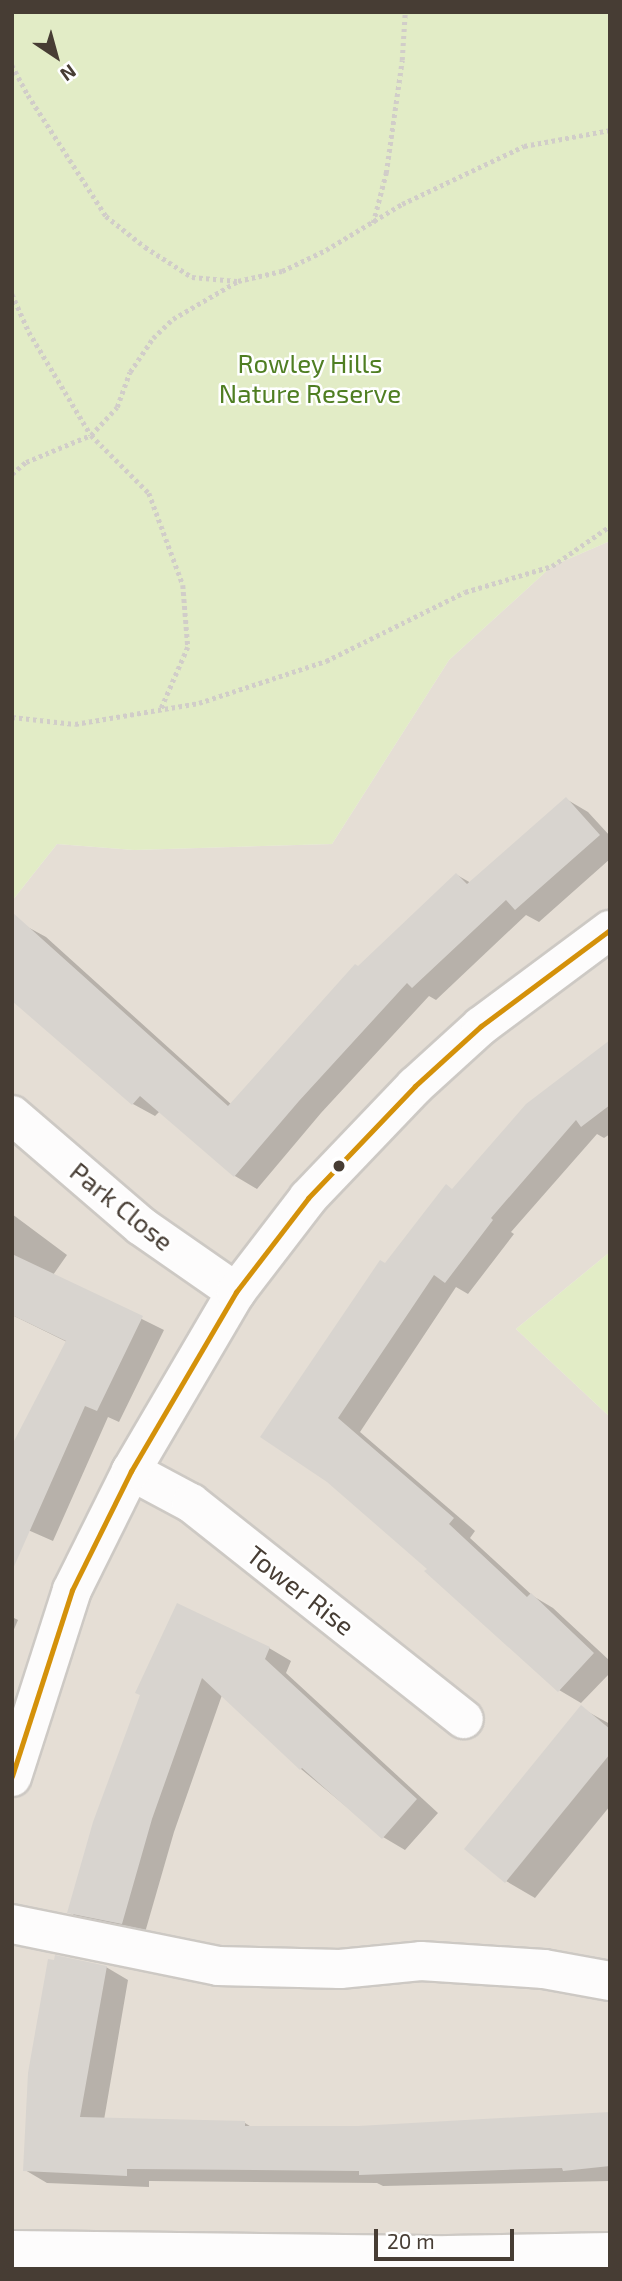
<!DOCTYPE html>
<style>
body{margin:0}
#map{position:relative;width:622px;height:2281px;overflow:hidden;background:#f0ede8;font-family:"Exo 2",sans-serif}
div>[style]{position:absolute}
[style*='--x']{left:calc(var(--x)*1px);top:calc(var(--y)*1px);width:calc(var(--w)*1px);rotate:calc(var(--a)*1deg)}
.residential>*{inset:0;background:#e5ded5}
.green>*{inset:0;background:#e2ecc6}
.shadow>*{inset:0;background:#0003}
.building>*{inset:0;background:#d8d4cf}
.path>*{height:4.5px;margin-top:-2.25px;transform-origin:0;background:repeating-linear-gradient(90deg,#d1cdc9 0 3.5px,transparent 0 7px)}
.roads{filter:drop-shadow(2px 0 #cdc9c4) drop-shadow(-2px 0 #cdc9c4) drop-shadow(0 2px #cdc9c4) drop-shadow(0 -2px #cdc9c4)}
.minor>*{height:38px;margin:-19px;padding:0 19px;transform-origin:19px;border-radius:19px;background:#fdfcfc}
.bus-1>*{height:5px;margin:-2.5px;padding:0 2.5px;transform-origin:2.5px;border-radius:2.5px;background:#d4910a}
.dots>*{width:19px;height:19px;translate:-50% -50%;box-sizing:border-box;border:4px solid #fff;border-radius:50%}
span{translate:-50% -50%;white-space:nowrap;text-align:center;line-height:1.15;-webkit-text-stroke:5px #fff;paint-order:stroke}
.park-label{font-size:26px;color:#4f7e22}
.street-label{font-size:26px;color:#473d34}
.frame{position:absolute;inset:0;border:14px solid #473d34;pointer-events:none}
.north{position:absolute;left:21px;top:21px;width:70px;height:70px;-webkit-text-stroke:5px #fff;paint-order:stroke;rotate:144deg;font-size:19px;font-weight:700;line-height:28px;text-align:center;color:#473d34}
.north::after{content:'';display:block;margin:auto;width:24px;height:32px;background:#473d34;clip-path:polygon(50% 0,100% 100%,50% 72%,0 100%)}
.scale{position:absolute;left:374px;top:2229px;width:140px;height:32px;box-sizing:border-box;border:4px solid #473d34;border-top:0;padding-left:9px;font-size:21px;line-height:24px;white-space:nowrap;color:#473d34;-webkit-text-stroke:5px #fff;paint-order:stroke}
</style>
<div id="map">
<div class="residential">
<div style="clip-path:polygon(610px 541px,610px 1252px,516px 1329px,610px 1417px,610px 2252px,12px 2250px,12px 901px,57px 844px,134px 850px,332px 844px,449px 660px,552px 566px)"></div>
</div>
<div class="green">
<div style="clip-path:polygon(12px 12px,610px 12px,610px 541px,552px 566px,449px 660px,332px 844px,134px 850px,57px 844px,12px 901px)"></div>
<div style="clip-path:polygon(610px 1252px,610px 1417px,516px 1329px)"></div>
</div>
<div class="shadow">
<div style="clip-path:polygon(566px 799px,588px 812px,610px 836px,610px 859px,539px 922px,526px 915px,436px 1000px,429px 996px,321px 1113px,257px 1189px,235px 1176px,160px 1111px,155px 1116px,133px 1104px,24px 925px,46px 937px,232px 1105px,359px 968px,457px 875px,471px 883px)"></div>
<div style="clip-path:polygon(610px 1041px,610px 1134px,604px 1138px,597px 1134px,511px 1232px,514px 1234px,468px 1294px,456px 1287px,360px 1432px,475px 1531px,470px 1538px,533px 1596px,553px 1608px,610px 1661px,610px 1673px,581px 1703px,559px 1690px,429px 1569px,328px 1481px,263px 1436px,385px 1265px,453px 1190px)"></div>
<div style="clip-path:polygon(12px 1214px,67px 1255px,53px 1275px,164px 1330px,119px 1422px,108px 1417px,53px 1541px,12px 1523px,12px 1449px,67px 1342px,12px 1315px)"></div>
<div style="clip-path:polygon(12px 1617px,18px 1620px,12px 1634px)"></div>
<div style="clip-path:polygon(269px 1648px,291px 1661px,286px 1673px,438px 1813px,405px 1850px,383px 1837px,301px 1769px,222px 1695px,174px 1832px,144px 1936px,91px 1925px,69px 1912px,142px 1695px)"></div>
<div style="clip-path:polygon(581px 1708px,610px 1724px,610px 1806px,535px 1898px,506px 1881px)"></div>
<div style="clip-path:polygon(106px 1967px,128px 1980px,104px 2120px,245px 2123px,253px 2128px,358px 2127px,610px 2114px,610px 2181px,383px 2186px,377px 2183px,149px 2181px,149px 2187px,47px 2183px,25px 2170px)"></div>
</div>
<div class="building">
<div style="clip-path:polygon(566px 797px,600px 835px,515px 910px,506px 900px,412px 988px,407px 983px,299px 1101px,234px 1177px,140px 1096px,132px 1105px,12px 1001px,12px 912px,228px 1106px,355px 964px,358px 966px,456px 873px,467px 884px)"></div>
<div style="clip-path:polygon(610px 1040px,610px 1105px,581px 1127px,576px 1120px,491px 1218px,493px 1220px,445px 1283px,434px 1275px,338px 1418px,454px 1518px,449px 1524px,527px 1597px,531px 1593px,594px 1653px,558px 1692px,424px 1571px,427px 1569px,327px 1482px,260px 1437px,380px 1260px,385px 1263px,446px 1184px,452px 1189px,526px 1104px)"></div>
<div style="clip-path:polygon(12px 1254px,143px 1316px,97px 1411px,85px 1406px,12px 1571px,12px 1445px,66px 1341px,12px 1315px)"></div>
<div style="clip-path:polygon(177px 1603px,270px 1647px,265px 1659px,417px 1799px,382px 1839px,302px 1768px,300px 1770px,202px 1678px,152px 1819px,122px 1924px,67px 1913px,93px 1822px,140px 1695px,135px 1693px)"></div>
<div style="clip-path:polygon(581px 1705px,610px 1729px,610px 1754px,505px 1883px,464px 1849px)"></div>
<div style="clip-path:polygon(55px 1955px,107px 1966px,80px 2117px,245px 2121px,245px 2126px,358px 2126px,610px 2112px,610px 2166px,563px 2171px,562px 2168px,359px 2175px,359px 2171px,127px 2169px,127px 2176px,23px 2171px,28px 2073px,48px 1959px,54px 1960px)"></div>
</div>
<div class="path">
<div style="--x:12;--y:65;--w:34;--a:62"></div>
<div style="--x:28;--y:95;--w:144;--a:57.2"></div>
<div style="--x:106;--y:216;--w:50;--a:38.5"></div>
<div style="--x:145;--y:247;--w:56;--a:32.6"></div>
<div style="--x:192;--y:277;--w:45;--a:5.1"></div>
<div style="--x:373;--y:223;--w:52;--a:-75.4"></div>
<div style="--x:386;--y:173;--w:114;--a:-81.9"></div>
<div style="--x:402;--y:60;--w:48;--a:-86.4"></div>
<div style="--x:12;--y:294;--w:42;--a:65.9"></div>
<div style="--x:29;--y:332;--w:120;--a:59"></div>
<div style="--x:91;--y:435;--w:82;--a:45"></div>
<div style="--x:149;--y:493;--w:98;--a:69.7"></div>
<div style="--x:183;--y:585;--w:62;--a:85.4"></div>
<div style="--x:188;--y:647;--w:68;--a:113.5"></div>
<div style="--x:12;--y:474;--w:18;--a:-41"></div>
<div style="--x:26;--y:462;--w:70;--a:-22.6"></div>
<div style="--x:91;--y:435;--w:38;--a:-47"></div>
<div style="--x:117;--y:407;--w:37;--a:-70"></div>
<div style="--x:130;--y:372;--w:41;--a:-55.9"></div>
<div style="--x:153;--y:338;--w:28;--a:-44"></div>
<div style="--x:173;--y:319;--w:75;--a:-30.3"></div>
<div style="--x:238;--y:281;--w:45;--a:-12.8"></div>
<div style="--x:282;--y:271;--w:49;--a:-25.5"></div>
<div style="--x:326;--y:250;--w:89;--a:-31.2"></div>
<div style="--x:402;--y:204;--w:135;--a:-25.4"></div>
<div style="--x:524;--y:146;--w:87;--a:-10.5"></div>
<div style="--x:12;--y:717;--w:63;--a:6.3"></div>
<div style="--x:75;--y:724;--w:126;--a:-9.6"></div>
<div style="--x:199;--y:703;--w:134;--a:-18.3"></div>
<div style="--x:326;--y:661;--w:155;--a:-26.4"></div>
<div style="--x:465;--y:592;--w:91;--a:-16.6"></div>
<div style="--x:552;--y:566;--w:70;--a:-34.6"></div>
</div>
<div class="roads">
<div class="minor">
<div style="--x:12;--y:1115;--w:170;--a:40.7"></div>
<div style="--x:141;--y:1226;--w:116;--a:34.8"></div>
<div style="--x:131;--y:1471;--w:68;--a:28.1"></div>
<div style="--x:191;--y:1503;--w:348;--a:38.4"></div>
<div style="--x:12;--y:1777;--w:196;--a:-72.2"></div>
<div style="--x:72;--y:1590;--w:133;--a:-63.6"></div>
<div style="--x:131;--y:1471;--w:208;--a:-59.6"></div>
<div style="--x:236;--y:1292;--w:118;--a:-52.5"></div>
<div style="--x:308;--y:1198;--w:155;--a:-46.3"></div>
<div style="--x:415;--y:1086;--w:89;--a:-42.3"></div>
<div style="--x:481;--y:1026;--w:161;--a:-36.7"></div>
<div style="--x:12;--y:1924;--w:210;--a:11.5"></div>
<div style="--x:218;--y:1966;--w:122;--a:1.4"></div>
<div style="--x:340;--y:1969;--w:81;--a:-5.6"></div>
<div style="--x:421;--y:1961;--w:123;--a:3.7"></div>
<div style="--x:544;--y:1969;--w:67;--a:10.3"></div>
<div style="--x:12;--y:2250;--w:436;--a:0.7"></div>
<div style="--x:448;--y:2255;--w:162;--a:-1.1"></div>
</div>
</div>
<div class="bus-1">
<div style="--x:12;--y:1776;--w:195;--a:-72.1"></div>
<div style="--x:72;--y:1590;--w:133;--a:-63.6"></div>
<div style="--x:131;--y:1471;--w:208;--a:-59.6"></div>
<div style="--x:236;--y:1292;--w:118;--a:-52.5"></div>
<div style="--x:308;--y:1198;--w:155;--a:-46.3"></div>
<div style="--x:415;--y:1086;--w:89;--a:-42.3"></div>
<div style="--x:481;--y:1026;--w:161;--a:-36.7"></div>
</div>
<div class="dots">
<div style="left:339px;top:1166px;background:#473d34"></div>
</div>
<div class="park-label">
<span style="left:310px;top:378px">Rowley Hills<br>Nature Reserve</span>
</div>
<div class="street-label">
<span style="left:122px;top:1206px;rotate:39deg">Park Close</span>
<span style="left:301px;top:1590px;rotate:38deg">Tower Rise</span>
</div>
<div class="frame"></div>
<div class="north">N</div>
<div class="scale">20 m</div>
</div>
